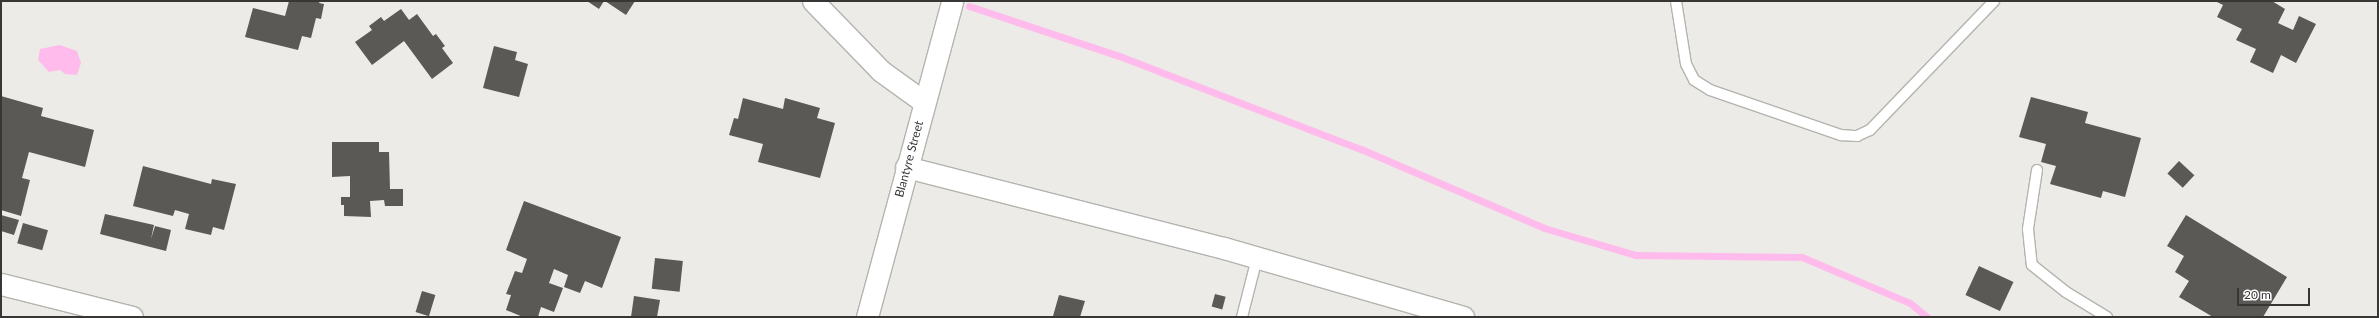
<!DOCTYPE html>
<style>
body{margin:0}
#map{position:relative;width:2379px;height:318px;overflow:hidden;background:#ecebe7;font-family:Lato,sans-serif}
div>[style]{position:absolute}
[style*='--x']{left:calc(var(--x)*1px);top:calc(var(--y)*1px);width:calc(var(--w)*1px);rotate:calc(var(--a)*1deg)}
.water>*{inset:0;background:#ffbbeb}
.stream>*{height:7px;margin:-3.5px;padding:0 3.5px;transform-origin:3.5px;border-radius:3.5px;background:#ffbbeb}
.building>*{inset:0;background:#5a5955;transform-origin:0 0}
.roads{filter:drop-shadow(1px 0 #b4b4af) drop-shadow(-1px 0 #b4b4af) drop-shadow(0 1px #b4b4af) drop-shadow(0 -1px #b4b4af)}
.lane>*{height:10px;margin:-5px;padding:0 5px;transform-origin:5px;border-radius:5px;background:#fff}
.street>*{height:21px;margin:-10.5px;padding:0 10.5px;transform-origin:10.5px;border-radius:10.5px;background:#fff}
span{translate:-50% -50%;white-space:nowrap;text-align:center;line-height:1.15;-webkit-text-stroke:4px #fff;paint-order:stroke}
.street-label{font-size:12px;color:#383736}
.frame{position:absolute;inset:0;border:2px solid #383736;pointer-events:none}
.scale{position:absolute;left:2237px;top:288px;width:73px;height:18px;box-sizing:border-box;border:2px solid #383736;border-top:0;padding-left:5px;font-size:12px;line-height:14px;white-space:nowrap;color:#383736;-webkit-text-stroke:3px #fff;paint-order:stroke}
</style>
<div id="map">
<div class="water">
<div style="clip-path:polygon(60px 45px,77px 51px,81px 63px,77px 75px,65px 74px,60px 70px,49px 72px,38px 60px,40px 49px)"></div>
</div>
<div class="stream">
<div style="--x:969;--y:6;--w:161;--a:18.4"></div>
<div style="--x:1122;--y:57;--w:256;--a:21.1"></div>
<div style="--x:1361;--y:149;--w:199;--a:23.3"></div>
<div style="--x:1544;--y:228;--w:96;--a:16.4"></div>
<div style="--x:1636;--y:255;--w:166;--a:0.7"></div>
<div style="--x:1802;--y:257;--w:117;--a:23.1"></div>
<div style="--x:1910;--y:303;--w:22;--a:39"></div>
</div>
<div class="building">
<div style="clip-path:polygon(289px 1px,320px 1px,319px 3px,324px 4px,321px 19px,316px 18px,311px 38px,302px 36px,298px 50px,245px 37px,253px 8px,285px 16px)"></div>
<div style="clip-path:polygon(587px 1px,604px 1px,599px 9px)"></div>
<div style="clip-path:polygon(605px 1px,635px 1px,626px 15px)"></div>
<div style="clip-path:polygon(2215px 1px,2272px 1px,2285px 9px,2278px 23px,2293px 30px,2299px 16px,2316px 24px,2296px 63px,2281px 55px,2273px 73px,2250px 62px,2256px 49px,2236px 40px,2242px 29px,2217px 17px,2223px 5px)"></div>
<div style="clip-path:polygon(401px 9px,409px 20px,417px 14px,433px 36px,436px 34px,445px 46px,442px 48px,453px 63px,432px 79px,404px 41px,372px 65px,355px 42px,372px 30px,369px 26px,381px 17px,384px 21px)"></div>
<div style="clip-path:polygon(494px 46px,517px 52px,515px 60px,528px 64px,519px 97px,483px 88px)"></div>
<div style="clip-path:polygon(1px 96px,43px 108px,41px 116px,94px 130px,85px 167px,29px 152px,22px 178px,30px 180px,21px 216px,1px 210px)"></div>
<div style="clip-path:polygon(2031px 97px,2088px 112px,2085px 123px,2141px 138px,2125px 197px,2103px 191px,2101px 198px,2050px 184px,2056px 166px,2041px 162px,2046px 144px,2019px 137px)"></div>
<div style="clip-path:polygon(743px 98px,783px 109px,785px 98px,820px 108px,817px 118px,835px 123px,820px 178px,758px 162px,763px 144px,729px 135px,734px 118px,738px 119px)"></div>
<div style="clip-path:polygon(332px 142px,379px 142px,379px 152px,389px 152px,390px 189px,403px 189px,403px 206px,385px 206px,384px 200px,370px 201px,371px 217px,344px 216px,344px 205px,341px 205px,341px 197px,350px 197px,350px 176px,332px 177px)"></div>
<div style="left:2179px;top:161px;width:21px;height:17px;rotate:43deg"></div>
<div style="clip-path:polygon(143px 166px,211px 184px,212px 179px,236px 184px,224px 230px,213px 227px,211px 235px,185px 229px,189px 214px,175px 210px,173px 216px,133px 206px)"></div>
<div style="clip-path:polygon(524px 201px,621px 237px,602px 288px,585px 281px,580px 293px,564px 287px,568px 275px,554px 269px,549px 283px,563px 288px,554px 312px,541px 307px,538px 317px,523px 317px,506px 310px,511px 295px,506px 294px,515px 271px,522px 273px,527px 259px,506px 250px)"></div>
<div style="clip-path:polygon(105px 214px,154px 225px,151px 239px,155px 226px,171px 230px,166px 251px,100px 234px)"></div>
<div style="clip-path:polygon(1px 215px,19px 220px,14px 235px,1px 231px)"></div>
<div style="clip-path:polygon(2186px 215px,2287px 277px,2263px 317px,2213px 317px,2179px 297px,2189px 281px,2175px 272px,2184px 256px,2167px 246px)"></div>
<div style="left:23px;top:223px;width:26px;height:21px;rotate:16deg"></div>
<div style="left:655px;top:258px;width:28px;height:31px;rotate:6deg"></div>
<div style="left:1979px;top:266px;width:38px;height:32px;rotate:25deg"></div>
<div style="left:422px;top:291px;width:14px;height:22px;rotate:17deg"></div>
<div style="left:1215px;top:294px;width:11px;height:13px;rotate:15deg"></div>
<div style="clip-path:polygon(1059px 295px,1085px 301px,1080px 317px,1049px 317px,1053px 316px)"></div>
<div style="clip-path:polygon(634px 296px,660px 300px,657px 317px,631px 317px)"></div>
</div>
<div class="roads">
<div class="lane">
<div style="--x:1676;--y:1;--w:64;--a:81"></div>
<div style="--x:1686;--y:64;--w:18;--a:63"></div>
<div style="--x:1694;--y:80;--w:19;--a:32"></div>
<div style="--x:1710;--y:90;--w:139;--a:19"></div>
<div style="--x:1841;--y:135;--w:16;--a:4"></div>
<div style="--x:1857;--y:136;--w:14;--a:-25"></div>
<div style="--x:1870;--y:130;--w:179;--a:-46.1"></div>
<div style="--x:2037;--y:170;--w:60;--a:98.7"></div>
<div style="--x:2028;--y:229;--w:36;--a:84"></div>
<div style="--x:2032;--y:265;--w:43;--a:38.5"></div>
<div style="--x:2066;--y:292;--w:48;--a:31.4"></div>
<div style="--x:1242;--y:317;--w:61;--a:-75.7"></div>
</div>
<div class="street">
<div style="--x:813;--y:1;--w:98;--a:45.8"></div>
<div style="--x:881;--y:71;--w:53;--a:35.8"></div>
<div style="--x:906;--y:167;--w:328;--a:14.3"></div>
<div style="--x:1224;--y:248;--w:249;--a:16.1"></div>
<div style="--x:1;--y:284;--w:135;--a:14.1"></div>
<div style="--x:867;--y:317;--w:327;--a:-74.9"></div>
</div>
</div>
<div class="street-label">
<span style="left:909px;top:159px;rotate:-75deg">Blantyre Street</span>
</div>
<div class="frame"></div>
<div class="scale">20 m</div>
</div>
